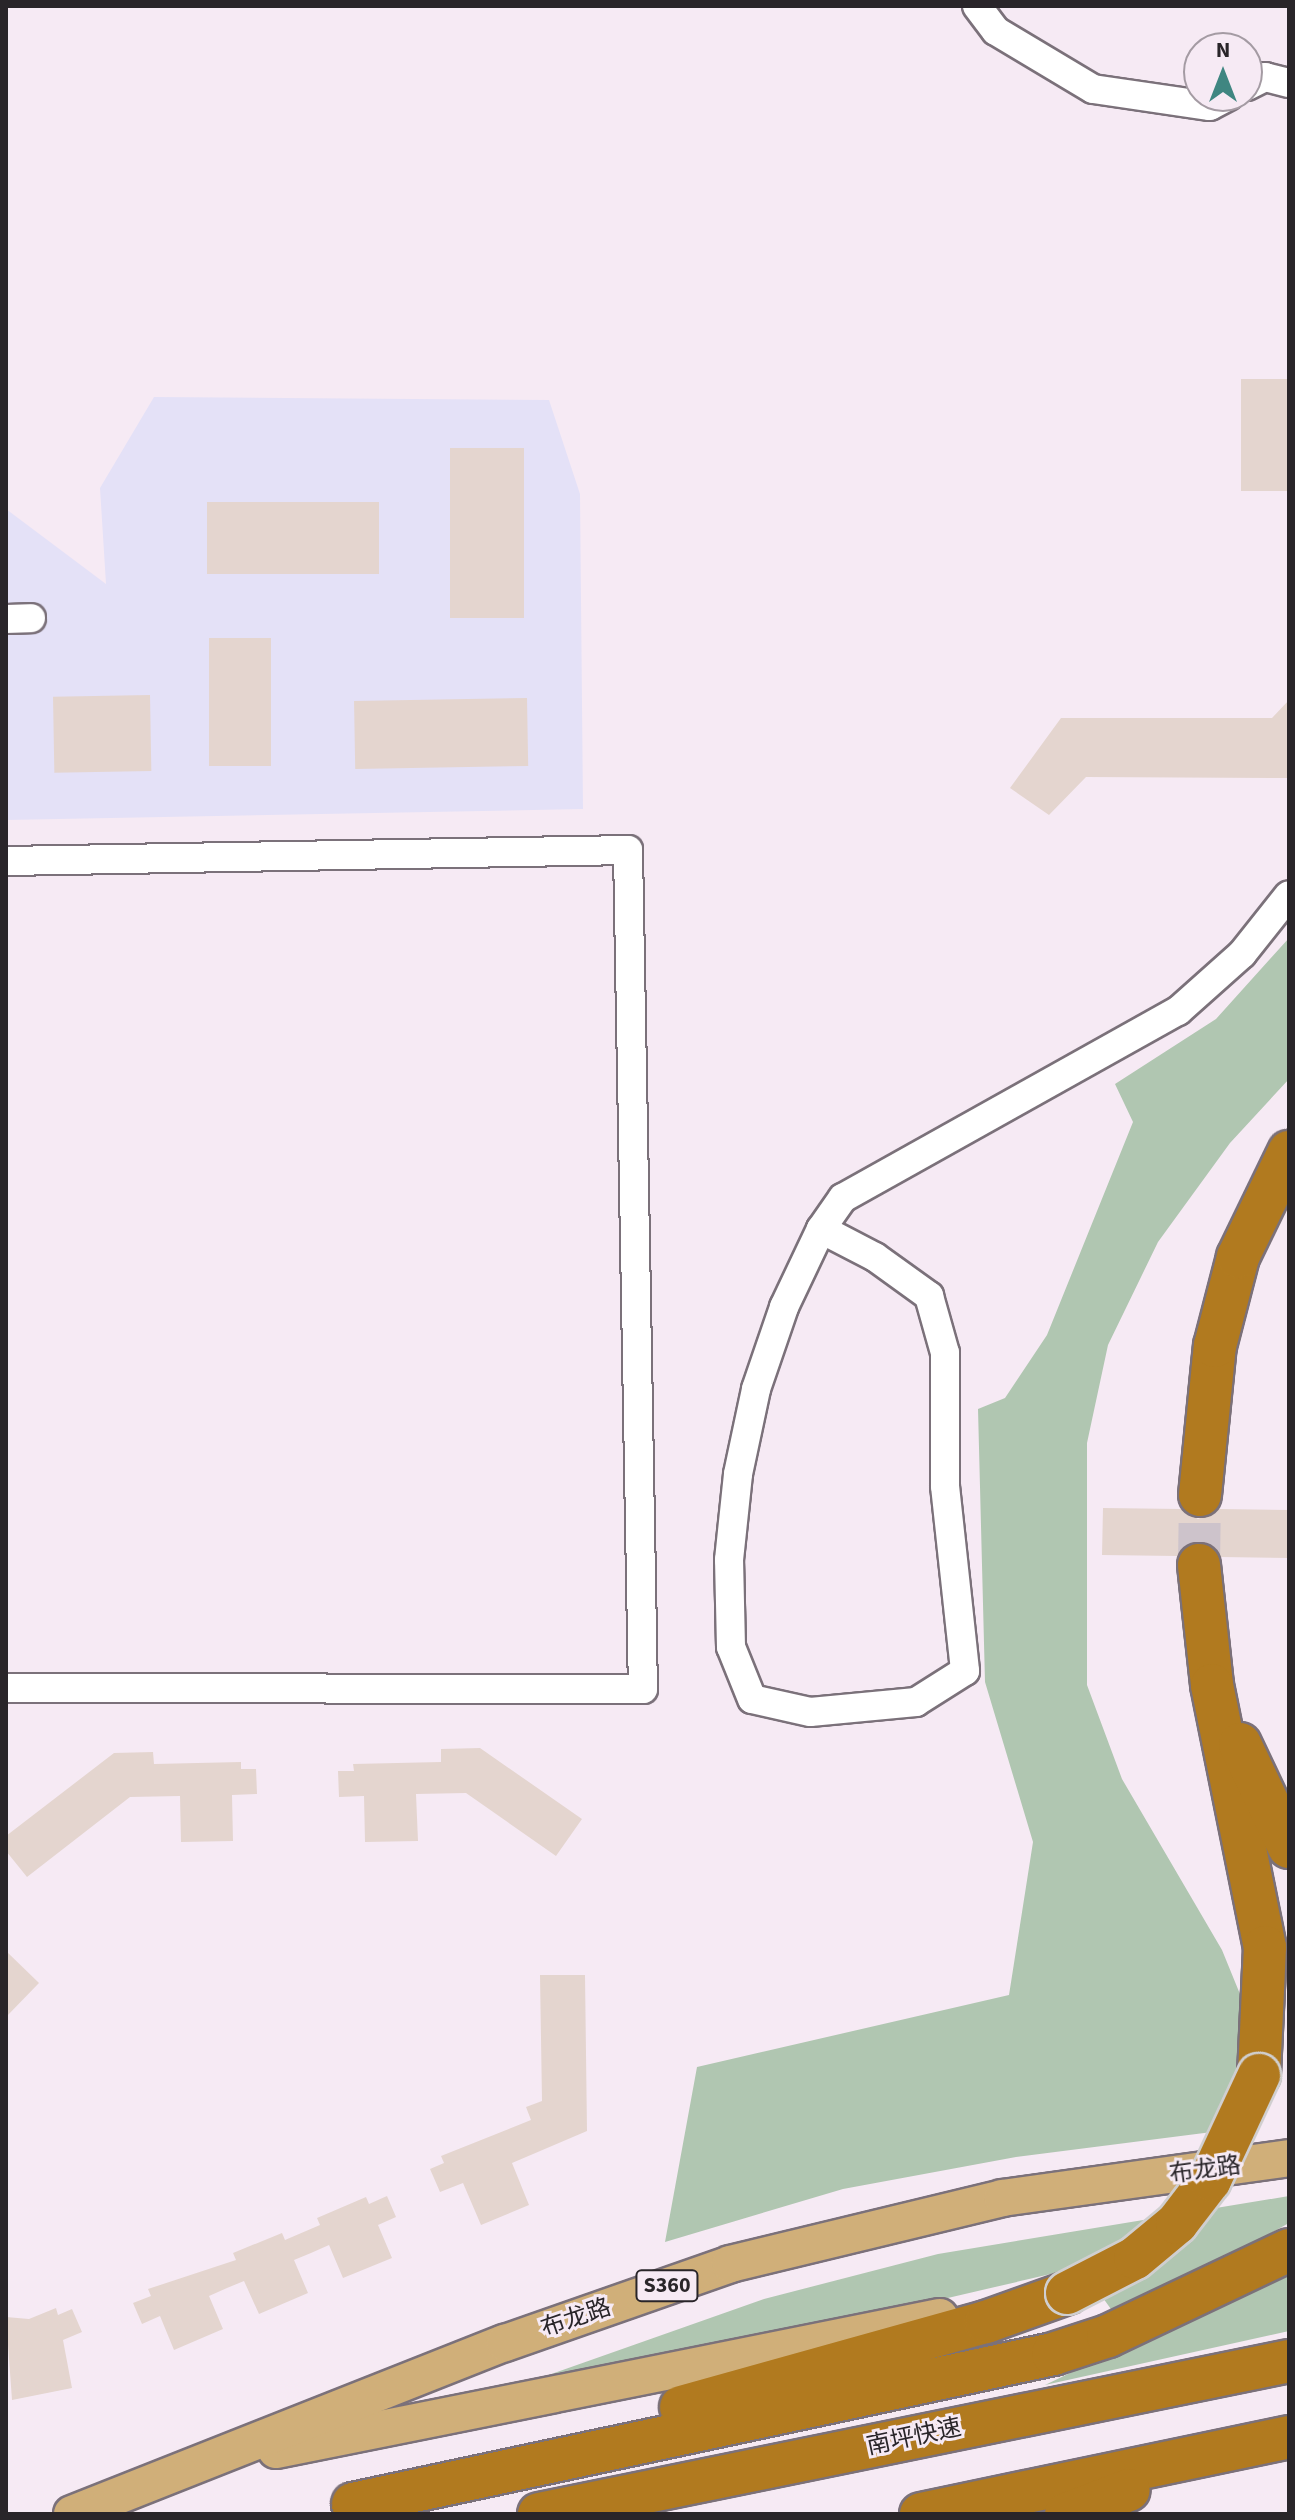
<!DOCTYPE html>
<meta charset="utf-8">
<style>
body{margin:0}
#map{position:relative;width:1295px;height:2520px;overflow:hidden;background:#f6eaf4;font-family:"Source Sans 3","Noto Sans SC",sans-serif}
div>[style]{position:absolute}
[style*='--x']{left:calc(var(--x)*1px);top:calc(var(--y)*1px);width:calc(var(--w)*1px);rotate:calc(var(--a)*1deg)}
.commercial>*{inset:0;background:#e4e1f7}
.green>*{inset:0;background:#b0c6b1}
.building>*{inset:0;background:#e4d5cf;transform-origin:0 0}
.highway-tunnel>*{height:42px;margin-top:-21px;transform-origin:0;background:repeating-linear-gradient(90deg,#cdc3cb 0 42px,transparent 0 63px)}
.roads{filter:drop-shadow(2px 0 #7b717a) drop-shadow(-2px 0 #7b717a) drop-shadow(0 2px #7b717a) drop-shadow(0 -2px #7b717a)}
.minor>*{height:28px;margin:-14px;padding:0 14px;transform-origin:14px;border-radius:14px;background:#fff}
.major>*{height:36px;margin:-18px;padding:0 18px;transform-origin:18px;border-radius:18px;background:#d0af79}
.highway>*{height:42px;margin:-21px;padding:0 21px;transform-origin:21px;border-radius:21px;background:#b17a1f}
.bridges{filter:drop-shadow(2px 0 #d0cfd0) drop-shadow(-2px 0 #d0cfd0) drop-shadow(0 2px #d0cfd0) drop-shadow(0 -2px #d0cfd0)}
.highway-bridge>*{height:42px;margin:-21px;padding:0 21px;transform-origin:21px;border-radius:21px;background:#b17a1f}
span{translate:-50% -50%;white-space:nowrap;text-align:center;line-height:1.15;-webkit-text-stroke:6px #f6eaf4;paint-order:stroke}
.shield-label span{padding:2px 6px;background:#f6eaf4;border:2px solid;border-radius:6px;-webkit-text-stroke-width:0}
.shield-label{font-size:22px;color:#292529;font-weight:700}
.street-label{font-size:24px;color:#292529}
.frame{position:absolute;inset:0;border:8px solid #292529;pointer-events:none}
.north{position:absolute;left:1183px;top:32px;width:80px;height:80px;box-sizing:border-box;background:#f6eaf4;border:2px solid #a49ba3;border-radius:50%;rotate:0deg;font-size:22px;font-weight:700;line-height:32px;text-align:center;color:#292529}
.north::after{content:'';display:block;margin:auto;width:28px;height:36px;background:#3f8681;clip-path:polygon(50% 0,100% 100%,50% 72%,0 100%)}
</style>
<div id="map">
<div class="commercial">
<div style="clip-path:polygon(154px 397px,549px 400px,580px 494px,583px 809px,6px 820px,6px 509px,106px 584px,100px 488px)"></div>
</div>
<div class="green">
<div style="clip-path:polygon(1289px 938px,1289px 1079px,1230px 1143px,1158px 1242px,1108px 1345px,1087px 1443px,1087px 1685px,1122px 1779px,1222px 1950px,1242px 1999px,1242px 2066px,1212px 2132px,1016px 2157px,843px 2189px,665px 2242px,697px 2067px,1009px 1995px,1033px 1842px,985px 1682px,978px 1409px,1005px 1398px,1047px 1335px,1133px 1122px,1115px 1084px,1216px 1019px)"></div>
<div style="clip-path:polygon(1289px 2196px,1289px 2223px,1163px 2293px,1113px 2312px,1081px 2267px,737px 2347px,540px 2378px,764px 2299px,938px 2254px)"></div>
<div style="clip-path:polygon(1289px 2264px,1289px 2331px,1045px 2385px,1168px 2326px)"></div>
</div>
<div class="building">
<div style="left:1289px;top:379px;width:112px;height:48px;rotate:90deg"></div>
<div style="left:450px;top:448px;width:74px;height:170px"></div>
<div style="left:379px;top:502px;width:72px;height:172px;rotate:90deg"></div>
<div style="left:271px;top:638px;width:128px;height:62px;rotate:90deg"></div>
<div style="left:150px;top:695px;width:76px;height:97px;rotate:89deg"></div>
<div style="left:527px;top:698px;width:68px;height:173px;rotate:89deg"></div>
<div style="clip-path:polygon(1289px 700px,1289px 778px,1086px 777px,1049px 815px,1010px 788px,1061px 718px,1272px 718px)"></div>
<div style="clip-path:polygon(1103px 1508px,1181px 1509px,1198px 1519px,1219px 1509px,1289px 1510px,1289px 1558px,1221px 1557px,1209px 1543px,1197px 1541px,1177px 1556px,1102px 1555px)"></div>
<div style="clip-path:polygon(480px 1748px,582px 1819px,556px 1856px,466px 1793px,416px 1794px,418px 1841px,365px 1842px,364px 1796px,339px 1797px,338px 1771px,354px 1771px,353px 1764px,441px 1762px,441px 1749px)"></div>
<div style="clip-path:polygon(153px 1752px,154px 1764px,241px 1762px,241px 1769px,256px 1769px,257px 1794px,232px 1795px,233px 1841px,181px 1842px,180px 1796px,130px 1797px,27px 1877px,6px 1851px,6px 1836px,114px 1753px)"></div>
<div style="clip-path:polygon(6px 1951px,39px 1983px,6px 2017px)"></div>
<div style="clip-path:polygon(540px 1975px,585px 1975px,587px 2131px,512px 2163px,529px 2205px,481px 2225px,463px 2183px,440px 2192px,430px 2169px,444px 2163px,441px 2156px,531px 2120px,526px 2107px,542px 2101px)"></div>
<div style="clip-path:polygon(387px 2196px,396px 2217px,378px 2225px,392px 2258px,343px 2278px,329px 2245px,311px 2253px,294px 2260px,308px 2293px,259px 2314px,244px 2281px,227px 2288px,209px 2296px,223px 2329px,174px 2350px,160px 2316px,142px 2324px,133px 2303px,151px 2296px,148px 2289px,236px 2260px,233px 2253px,282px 2233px,285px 2240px,320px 2225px,317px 2218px,366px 2197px,369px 2204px)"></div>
<div style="clip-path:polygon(56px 2308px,58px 2315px,72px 2309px,82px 2332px,63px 2340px,72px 2388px,12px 2400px,6px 2317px,29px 2319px)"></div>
</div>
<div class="highway-tunnel">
<div style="--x:1199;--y:1565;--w:70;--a:-89.2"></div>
</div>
<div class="roads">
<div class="minor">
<div style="--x:977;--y:6;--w:31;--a:53"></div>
<div style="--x:996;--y:31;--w:113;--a:30.9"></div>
<div style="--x:1093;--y:89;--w:118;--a:8.3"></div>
<div style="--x:1210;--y:106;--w:21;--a:-28"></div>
<div style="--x:1247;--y:86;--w:20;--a:-27"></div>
<div style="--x:1265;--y:77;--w:25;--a:14"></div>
<div style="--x:6;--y:619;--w:25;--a:-2"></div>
<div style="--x:6;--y:861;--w:622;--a:-1.01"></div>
<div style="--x:628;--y:850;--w:839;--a:88.98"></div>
<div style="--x:643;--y:1689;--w:637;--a:-179.91"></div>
<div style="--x:821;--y:1229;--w:61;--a:27.4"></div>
<div style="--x:875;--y:1257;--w:67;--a:35.8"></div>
<div style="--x:929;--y:1296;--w:59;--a:74.3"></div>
<div style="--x:945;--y:1353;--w:133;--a:90"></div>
<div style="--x:945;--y:1486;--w:186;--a:83.8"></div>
<div style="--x:965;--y:1671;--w:58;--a:147.7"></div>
<div style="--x:916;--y:1702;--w:106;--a:174.6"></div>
<div style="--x:810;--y:1712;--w:59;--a:-167.4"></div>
<div style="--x:752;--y:1699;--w:56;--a:-112"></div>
<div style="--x:731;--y:1647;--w:87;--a:-91.3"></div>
<div style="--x:729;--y:1560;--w:86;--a:-84"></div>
<div style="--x:738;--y:1474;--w:87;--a:-78"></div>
<div style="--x:756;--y:1389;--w:87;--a:-71.1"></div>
<div style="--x:784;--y:1307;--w:86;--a:-64.6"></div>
<div style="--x:821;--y:1229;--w:38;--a:-55"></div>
<div style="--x:843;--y:1198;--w:384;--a:-29.2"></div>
<div style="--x:1178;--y:1011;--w:86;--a:-41.7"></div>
<div style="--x:1242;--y:954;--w:75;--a:-51.5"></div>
</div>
<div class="major">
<div style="--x:276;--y:2450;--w:677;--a:-11.33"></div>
<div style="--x:72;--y:2514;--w:466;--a:-21.6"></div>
<div style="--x:505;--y:2343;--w:238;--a:-19.3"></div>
<div style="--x:730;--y:2264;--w:280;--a:-13.6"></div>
<div style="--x:1002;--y:2198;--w:290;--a:-7.9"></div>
</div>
<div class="highway">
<div style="--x:1200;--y:1495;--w:150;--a:-84.3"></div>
<div style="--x:1215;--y:1346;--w:92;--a:-75.5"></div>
<div style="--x:1238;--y:1257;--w:117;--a:-64.1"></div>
<div style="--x:1199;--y:1565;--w:121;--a:83.8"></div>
<div style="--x:1212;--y:1685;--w:267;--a:78.6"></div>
<div style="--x:1265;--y:1947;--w:128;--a:92.7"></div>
<div style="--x:1240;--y:1744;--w:114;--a:64.6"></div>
<div style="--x:681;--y:2407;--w:317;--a:-15.6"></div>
<div style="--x:986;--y:2322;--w:86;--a:-19.7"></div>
<div style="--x:353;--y:2504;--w:716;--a:-12.09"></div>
<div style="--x:1053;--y:2354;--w:58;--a:-18.1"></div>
<div style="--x:1108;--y:2336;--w:200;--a:-25.4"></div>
<div style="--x:539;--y:2514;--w:765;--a:-11.53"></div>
<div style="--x:921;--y:2514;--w:376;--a:-11.8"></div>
<div style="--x:1066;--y:2514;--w:67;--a:-20.9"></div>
</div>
</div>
<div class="bridges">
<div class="highway-bridge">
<div style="--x:1067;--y:2293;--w:76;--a:-27.2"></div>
<div style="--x:1135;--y:2258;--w:55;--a:-39.8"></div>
<div style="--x:1177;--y:2223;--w:54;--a:-52.5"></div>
<div style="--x:1210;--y:2180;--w:116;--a:-65"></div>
</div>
</div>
<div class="shield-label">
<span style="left:667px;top:2286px">S360</span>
</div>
<div class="street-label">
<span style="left:1205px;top:2170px;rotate:-8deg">布龙路</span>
<span style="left:576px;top:2318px;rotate:-19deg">布龙路</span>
<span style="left:914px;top:2437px;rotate:-12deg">南坪快速</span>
</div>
<div class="frame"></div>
<div class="north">N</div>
</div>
